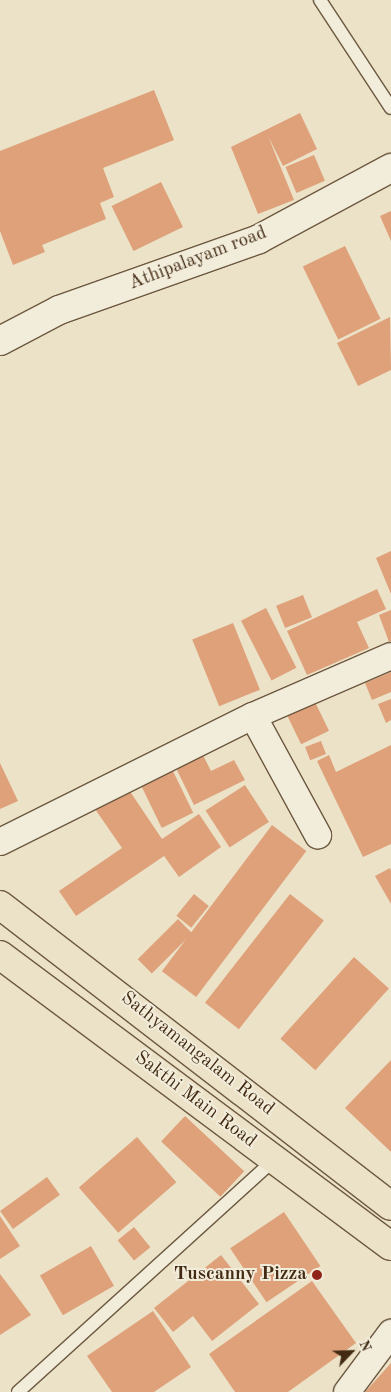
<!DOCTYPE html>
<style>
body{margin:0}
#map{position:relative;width:391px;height:1392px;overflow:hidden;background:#ebe2c8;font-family:"Old Standard TT",serif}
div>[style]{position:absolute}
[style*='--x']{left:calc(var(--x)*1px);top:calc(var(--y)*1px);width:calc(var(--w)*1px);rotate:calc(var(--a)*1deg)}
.building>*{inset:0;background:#dfa17a;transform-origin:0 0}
.roads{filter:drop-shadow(1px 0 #6d5940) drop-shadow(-1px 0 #6d5940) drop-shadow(0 1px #6d5940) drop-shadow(0 -1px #6d5940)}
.lane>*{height:12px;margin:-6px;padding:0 6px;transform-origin:6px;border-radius:6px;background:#f2ecdb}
.street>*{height:26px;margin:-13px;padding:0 13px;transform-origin:13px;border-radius:13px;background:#f2ecdb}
.secondary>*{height:28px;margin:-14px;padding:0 14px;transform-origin:14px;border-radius:14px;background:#f2ecdb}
.highway>*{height:28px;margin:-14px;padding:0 14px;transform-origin:14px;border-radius:14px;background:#ebe2c8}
.dots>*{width:14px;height:14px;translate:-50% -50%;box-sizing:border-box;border:2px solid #f2ecdb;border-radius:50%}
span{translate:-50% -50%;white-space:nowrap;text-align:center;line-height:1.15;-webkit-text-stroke:4px #f2ecdb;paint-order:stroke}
.street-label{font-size:19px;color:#432b13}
.poi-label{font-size:19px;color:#432b13;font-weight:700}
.right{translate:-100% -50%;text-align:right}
.north{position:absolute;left:326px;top:1327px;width:50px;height:50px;-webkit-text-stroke:4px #f2ecdb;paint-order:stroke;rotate:66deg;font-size:14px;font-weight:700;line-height:20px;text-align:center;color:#432b13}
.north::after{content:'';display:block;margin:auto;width:18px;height:22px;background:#432b13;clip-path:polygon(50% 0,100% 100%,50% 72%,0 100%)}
</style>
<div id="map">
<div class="building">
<div style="clip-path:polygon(154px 90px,174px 140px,103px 168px,114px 197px,100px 203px,106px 219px,42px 245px,45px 252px,13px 265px,0 231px,0 151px)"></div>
<div style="clip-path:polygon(300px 113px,317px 149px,283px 166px,268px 136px,294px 200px,258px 214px,231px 147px)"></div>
<div style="left:314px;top:155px;width:28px;height:31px;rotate:67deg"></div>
<div style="left:161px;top:182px;width:50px;height:55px;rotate:64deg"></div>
<div style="clip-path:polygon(391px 211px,391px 241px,380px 216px)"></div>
<div style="left:345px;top:246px;width:81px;height:47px;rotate:64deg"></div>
<div style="clip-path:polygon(390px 317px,391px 370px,358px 386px,337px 343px)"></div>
<div style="clip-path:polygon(391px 551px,391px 594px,376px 558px)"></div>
<div style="clip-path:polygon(377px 589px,386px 609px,357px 622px,369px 648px,307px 675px,287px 631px)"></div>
<div style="left:303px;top:595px;width:24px;height:29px;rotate:68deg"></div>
<div style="left:266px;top:608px;width:67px;height:28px;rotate:63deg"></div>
<div style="clip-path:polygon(391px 610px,391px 641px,389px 642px,379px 615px)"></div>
<div style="left:233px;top:623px;width:72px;height:44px;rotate:68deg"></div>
<div style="clip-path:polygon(391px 672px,391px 692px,372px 700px,365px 683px)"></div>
<div style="clip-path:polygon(391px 699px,391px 720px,386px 723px,378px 704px)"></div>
<div style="left:315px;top:702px;width:32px;height:31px;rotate:64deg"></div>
<div style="left:321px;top:741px;width:14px;height:17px;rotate:69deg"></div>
<div style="clip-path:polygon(391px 745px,391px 844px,363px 857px,317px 761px,329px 755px,336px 772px)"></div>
<div style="clip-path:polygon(202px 753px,211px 771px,234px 760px,245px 780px,194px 805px,175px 766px)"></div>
<div style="clip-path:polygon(0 763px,18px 801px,0 809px)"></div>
<div style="left:170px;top:765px;width:53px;height:35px;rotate:64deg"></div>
<div style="left:245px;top:785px;width:44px;height:47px;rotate:57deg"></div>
<div style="clip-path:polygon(127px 787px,162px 839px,199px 814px,221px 847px,179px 877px,164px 856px,76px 916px,59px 891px,122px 848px,95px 809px)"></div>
<div style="left:272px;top:825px;width:43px;height:183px;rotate:37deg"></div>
<div style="clip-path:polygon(390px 868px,391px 871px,391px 904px,375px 876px)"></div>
<div style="left:194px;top:894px;width:19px;height:28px;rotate:39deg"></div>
<div style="left:290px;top:894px;width:43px;height:138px;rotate:38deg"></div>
<div style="left:178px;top:919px;width:20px;height:57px;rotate:45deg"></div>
<div style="left:354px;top:957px;width:47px;height:110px;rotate:42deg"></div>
<div style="clip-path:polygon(391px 1060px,391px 1152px,345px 1108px)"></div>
<div style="left:185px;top:1116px;width:81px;height:35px;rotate:43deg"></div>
<div style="left:137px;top:1137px;width:60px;height:77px;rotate:49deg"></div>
<div style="left:47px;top:1177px;width:22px;height:58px;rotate:54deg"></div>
<div style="left:284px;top:1212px;width:65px;height:65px;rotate:56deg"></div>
<div style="clip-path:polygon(0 1216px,20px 1246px,0 1259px)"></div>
<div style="left:134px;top:1227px;width:26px;height:21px;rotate:51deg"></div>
<div style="left:91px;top:1246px;width:46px;height:59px;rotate:60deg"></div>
<div style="clip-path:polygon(221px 1255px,259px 1304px,212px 1341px,193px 1316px,173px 1332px,154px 1308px)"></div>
<div style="clip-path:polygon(0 1274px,31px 1315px,0 1335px)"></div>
<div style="clip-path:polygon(312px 1281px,356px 1343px,288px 1392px,235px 1392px,209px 1354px)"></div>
<div style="clip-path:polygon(153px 1311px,191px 1367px,154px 1392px,112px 1392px,87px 1356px)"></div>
<div style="clip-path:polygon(391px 1363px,391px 1392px,365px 1392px)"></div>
</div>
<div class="roads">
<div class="lane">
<div style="--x:320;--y:0;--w:129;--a:56.7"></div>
<div style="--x:18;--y:1392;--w:345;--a:-42.2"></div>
</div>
<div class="street">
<div style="--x:253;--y:716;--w:136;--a:61.4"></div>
<div style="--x:0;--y:842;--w:283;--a:-26.5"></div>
<div style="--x:253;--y:716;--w:150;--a:-23.5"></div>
<div style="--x:347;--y:1392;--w:74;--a:-53.3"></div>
</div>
<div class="secondary">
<div style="--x:0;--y:341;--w:67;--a:-27.7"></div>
<div style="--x:59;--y:310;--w:212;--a:-19.5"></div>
<div style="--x:259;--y:239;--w:150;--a:-28.3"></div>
</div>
<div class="highway">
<div style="--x:0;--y:905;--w:493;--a:37.6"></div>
<div style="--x:0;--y:955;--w:487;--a:36.7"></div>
</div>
</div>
<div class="dots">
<div style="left:317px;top:1275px;background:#8f2418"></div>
</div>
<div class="street-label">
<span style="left:198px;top:259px;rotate:-21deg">Athipalayam road</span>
<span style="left:197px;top:1054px;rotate:38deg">Sathyamangalam Road</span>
<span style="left:195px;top:1100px;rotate:37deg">Sakthi Main Road</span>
</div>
<div class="poi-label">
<span class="right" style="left:307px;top:1275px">Tuscanny Pizza</span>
</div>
<div class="north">N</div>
</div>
